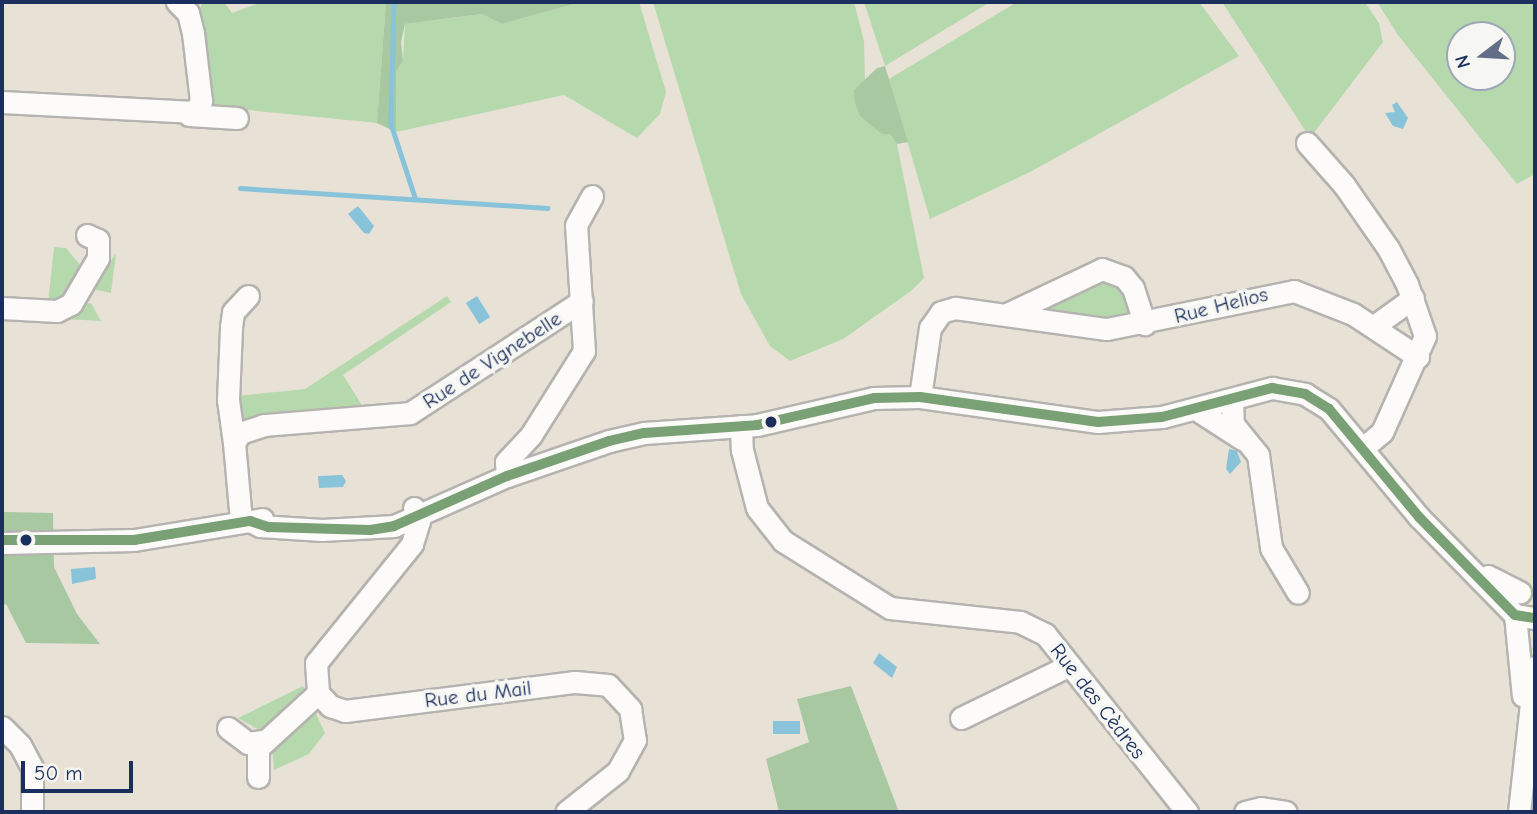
<!DOCTYPE html>
<meta charset="utf-8">
<style>
body{margin:0}
#map{position:relative;width:1537px;height:814px;overflow:hidden;background:#e8e2d6;font-family:"Comic Neue",sans-serif}
div>[style]{position:absolute}
[style*='--x']{left:calc(var(--x)*1px);top:calc(var(--y)*1px);width:calc(var(--w)*1px);rotate:calc(var(--a)*1deg)}
.green>*{inset:0;background:#b5d9ac}
.forest>*{inset:0;background:#a7c8a1}
.water>*{inset:0;background:#88c3da;transform-origin:0 0}
.stream>*{height:4.5px;margin:-2.25px;padding:0 2.25px;transform-origin:2.25px;border-radius:2.25px;background:#88c3da}
.roads{filter:drop-shadow(2px 0 #b5b3b0) drop-shadow(-2px 0 #b5b3b0) drop-shadow(0 2px #b5b3b0) drop-shadow(0 -2px #b5b3b0)}
.minor>*{height:21px;margin:-10.5px;padding:0 10.5px;transform-origin:10.5px;border-radius:10.5px;background:#fcfbf9}
.bus-1>*{height:10px;margin:-5px;padding:0 5px;transform-origin:5px;border-radius:5px;background:#79a175}
.dots>*{width:19px;height:19px;translate:-50% -50%;box-sizing:border-box;border:4px solid #f6f6f2;border-radius:50%}
span{translate:-50% -50%;white-space:nowrap;text-align:center;line-height:1.15;-webkit-text-stroke:7px #f6f6f2;paint-order:stroke}
.street-label{font-size:21px;color:#1b2f5e}
.frame{position:absolute;inset:0;border:4px solid #1b2f5e;pointer-events:none}
.north{position:absolute;left:1446px;top:21px;width:70px;height:70px;box-sizing:border-box;background:#f6f6f2;border:2px solid #9ea6b7;border-radius:50%;rotate:253deg;font-size:19px;font-weight:700;line-height:28px;text-align:center;color:#1b2f5e}
.north::after{content:'';display:block;margin:auto;width:24px;height:32px;background:#636e88;clip-path:polygon(50% 0,100% 100%,50% 72%,0 100%)}
.scale{position:absolute;left:21px;top:761px;width:112px;height:32px;box-sizing:border-box;border:4px solid #1b2f5e;border-top:0;padding-left:9px;font-size:21px;line-height:24px;white-space:nowrap;color:#1b2f5e;-webkit-text-stroke:5px #f6f6f2;paint-order:stroke}
</style>
<div id="map">
<div class="green">
<div style="clip-path:polygon(202px 2px,224px 2px,232px 13px,262px 2px,386px 2px,377px 123px,208px 106px,197px 22px)"></div>
<div style="clip-path:polygon(581px 2px,639px 2px,666px 92px,660px 114px,637px 138px,564px 95px,396px 132px,396px 72px,403px 61px,405px 24px,482px 14px,502px 24px)"></div>
<div style="clip-path:polygon(653px 2px,854px 2px,864px 41px,866px 121px,890px 134px,897px 144px,924px 278px,911px 291px,843px 339px,790px 361px,770px 346px,741px 294px)"></div>
<div style="clip-path:polygon(864px 2px,990px 2px,885px 66px)"></div>
<div style="clip-path:polygon(1017px 2px,1199px 2px,1239px 56px,1030px 172px,930px 219px,889px 79px)"></div>
<div style="clip-path:polygon(1222px 2px,1365px 2px,1379px 23px,1383px 42px,1310px 138px)"></div>
<div style="clip-path:polygon(evenodd,1377px 2px,1535px 2px,1535px 174px,1517px 184px,1398px 35px,1377px 2px,1460px 35px,1502px 35px,1502px 77px,1460px 77px,1460px 35px)"></div>
<div style="clip-path:polygon(54px 247px,66px 248px,81px 266px,64px 296px,48px 304px)"></div>
<div style="clip-path:polygon(116px 253px,111px 293px,92px 289px)"></div>
<div style="clip-path:polygon(1101px 277px,1122px 287px,1132px 314px,1125px 322px,1043px 312px,1043px 306px)"></div>
<div style="clip-path:polygon(447px 296px,451px 302px,343px 375px,365px 410px,244px 423px,237px 396px,305px 389px)"></div>
<div style="clip-path:polygon(91px 303px,101px 321px,65px 319px,85px 304px)"></div>
<div style="clip-path:polygon(303px 686px,307px 693px,261px 731px,238px 718px)"></div>
<div style="clip-path:polygon(314px 709px,325px 733px,309px 754px,274px 770px,272px 745px)"></div>
</div>
<div class="forest">
<div style="clip-path:polygon(386px 2px,581px 2px,502px 24px,482px 14px,405px 24px,401px 42px,403px 61px,396px 72px,396px 132px,377px 123px)"></div>
<div style="clip-path:polygon(885px 66px,889px 79px,908px 142px,897px 144px,890px 134px,882px 134px,860px 116px,855px 103px,854px 90px,877px 68px)"></div>
<div style="clip-path:polygon(3px 512px,53px 513px,54px 567px,77px 614px,100px 644px,26px 643px,6px 604px,2px 606px)"></div>
<div style="clip-path:polygon(851px 686px,899px 812px,779px 812px,766px 759px,809px 742px,797px 699px)"></div>
</div>
<div class="water">
<div style="clip-path:polygon(1397px 102px,1408px 118px,1403px 129px,1393px 126px,1385px 113px,1395px 112px,1392px 105px)"></div>
<div style="clip-path:polygon(358px 206px,374px 226px,369px 234px,364px 233px,348px 214px)"></div>
<div style="left:477px;top:296px;width:25px;height:13px;rotate:58deg"></div>
<div style="clip-path:polygon(1229px 449px,1237px 451px,1241px 462px,1230px 474px,1226px 469px)"></div>
<div style="clip-path:polygon(342px 475px,346px 481px,343px 487px,319px 488px,318px 476px)"></div>
<div style="clip-path:polygon(95px 567px,96px 579px,72px 584px,71px 569px)"></div>
<div style="clip-path:polygon(879px 653px,897px 667px,892px 678px,873px 663px)"></div>
<div style="left:773px;top:721px;width:27px;height:13px"></div>
</div>
<div class="stream">
<div style="--x:394;--y:2;--w:122;--a:91.4"></div>
<div style="--x:391;--y:124;--w:77;--a:71.8"></div>
<div style="--x:240;--y:188;--w:308;--a:3.7"></div>
</div>
<div class="roads">
<div class="minor">
<div style="--x:2;--y:102;--w:193;--a:3"></div>
<div style="--x:195;--y:112;--w:13;--a:-61"></div>
<div style="--x:201;--y:101;--w:68;--a:-96.7"></div>
<div style="--x:193;--y:33;--w:21;--a:-104"></div>
<div style="--x:188;--y:13;--w:16;--a:-135"></div>
<div style="--x:189;--y:115;--w:48;--a:3.6"></div>
<div style="--x:1307;--y:143;--w:56;--a:48.6"></div>
<div style="--x:1344;--y:185;--w:77;--a:55.1"></div>
<div style="--x:1388;--y:248;--w:41;--a:62.2"></div>
<div style="--x:1407;--y:284;--w:55;--a:70.9"></div>
<div style="--x:1425;--y:336;--w:105;--a:114.1"></div>
<div style="--x:1382;--y:432;--w:25;--a:140"></div>
<div style="--x:2;--y:308;--w:55;--a:3.1"></div>
<div style="--x:57;--y:311;--w:16;--a:-27"></div>
<div style="--x:71;--y:304;--w:53;--a:-59.6"></div>
<div style="--x:98;--y:258;--w:18;--a:-90"></div>
<div style="--x:98;--y:240;--w:12;--a:-156"></div>
<div style="--x:1007;--y:314;--w:105;--a:-25.3"></div>
<div style="--x:1102;--y:269;--w:23;--a:20"></div>
<div style="--x:1124;--y:277;--w:14;--a:51"></div>
<div style="--x:1133;--y:288;--w:38;--a:72"></div>
<div style="--x:1374;--y:326;--w:48;--a:-35.7"></div>
<div style="--x:920;--y:397;--w:70;--a:-81.8"></div>
<div style="--x:930;--y:328;--w:19;--a:-55"></div>
<div style="--x:941;--y:312;--w:15;--a:-16"></div>
<div style="--x:955;--y:308;--w:153;--a:7.9"></div>
<div style="--x:1107;--y:329;--w:191;--a:-11.5"></div>
<div style="--x:1294;--y:291;--w:63;--a:21.3"></div>
<div style="--x:1353;--y:314;--w:78;--a:33.5"></div>
<div style="--x:1232;--y:399;--w:25;--a:88"></div>
<div style="--x:1233;--y:424;--w:40;--a:51"></div>
<div style="--x:1258;--y:455;--w:94;--a:82"></div>
<div style="--x:1271;--y:548;--w:52;--a:59"></div>
<div style="--x:1197;--y:410;--w:54;--a:32.8"></div>
<div style="--x:741;--y:426;--w:24;--a:88"></div>
<div style="--x:742;--y:450;--w:60;--a:75.5"></div>
<div style="--x:757;--y:508;--w:42;--a:51.8"></div>
<div style="--x:783;--y:541;--w:126;--a:32.1"></div>
<div style="--x:890;--y:608;--w:131;--a:6.1"></div>
<div style="--x:1020;--y:622;--w:28;--a:26"></div>
<div style="--x:1045;--y:634;--w:228;--a:51.4"></div>
<div style="--x:234;--y:443;--w:43;--a:-97.9"></div>
<div style="--x:228;--y:400;--w:73;--a:-87.6"></div>
<div style="--x:231;--y:327;--w:15;--a:-82"></div>
<div style="--x:233;--y:312;--w:22;--a:-47"></div>
<div style="--x:507;--y:476;--w:14;--a:-94"></div>
<div style="--x:506;--y:462;--w:37;--a:-47"></div>
<div style="--x:531;--y:435;--w:99;--a:-57.8"></div>
<div style="--x:584;--y:351;--w:126;--a:-93.6"></div>
<div style="--x:576;--y:225;--w:33;--a:-61"></div>
<div style="--x:414;--y:508;--w:14;--a:69"></div>
<div style="--x:419;--y:521;--w:24;--a:107"></div>
<div style="--x:412;--y:544;--w:153;--a:128.9"></div>
<div style="--x:316;--y:663;--w:30;--a:86"></div>
<div style="--x:318;--y:693;--w:18;--a:47"></div>
<div style="--x:330;--y:706;--w:16;--a:18"></div>
<div style="--x:345;--y:711;--w:232;--a:-7.2"></div>
<div style="--x:575;--y:682;--w:33;--a:5"></div>
<div style="--x:608;--y:685;--w:33;--a:47"></div>
<div style="--x:630;--y:709;--w:31;--a:81"></div>
<div style="--x:635;--y:740;--w:35;--a:119"></div>
<div style="--x:618;--y:771;--w:66;--a:141.7"></div>
<div style="--x:241;--y:521;--w:78;--a:-95.1"></div>
<div style="--x:234;--y:443;--w:12;--a:-59"></div>
<div style="--x:240;--y:433;--w:25;--a:-18"></div>
<div style="--x:264;--y:425;--w:146;--a:-4.7"></div>
<div style="--x:410;--y:413;--w:205;--a:-33.1"></div>
<div style="--x:250;--y:521;--w:11;--a:27"></div>
<div style="--x:260;--y:526;--w:62;--a:3.7"></div>
<div style="--x:322;--y:530;--w:72;--a:-3.2"></div>
<div style="--x:394;--y:526;--w:124;--a:-23.9"></div>
<div style="--x:507;--y:476;--w:108;--a:-18.9"></div>
<div style="--x:609;--y:441;--w:36;--a:-13"></div>
<div style="--x:644;--y:433;--w:113;--a:-4"></div>
<div style="--x:757;--y:425;--w:120;--a:-13"></div>
<div style="--x:874;--y:398;--w:46;--a:-1.2"></div>
<div style="--x:920;--y:397;--w:180;--a:8"></div>
<div style="--x:1098;--y:422;--w:64;--a:-4.5"></div>
<div style="--x:1162;--y:417;--w:114;--a:-14.8"></div>
<div style="--x:1272;--y:388;--w:34;--a:10"></div>
<div style="--x:1305;--y:394;--w:28;--a:32"></div>
<div style="--x:1329;--y:409;--w:141;--a:50.2"></div>
<div style="--x:1419;--y:517;--w:137;--a:45.6"></div>
<div style="--x:1515;--y:615;--w:20;--a:9"></div>
<div style="--x:2;--y:543;--w:132;--a:-1.3"></div>
<div style="--x:134;--y:540;--w:130;--a:-9.3"></div>
<div style="--x:1488;--y:576;--w:36;--a:27"></div>
<div style="--x:1515;--y:615;--w:81;--a:84.4"></div>
<div style="--x:961;--y:718;--w:121;--a:-25.9"></div>
<div style="--x:2;--y:727;--w:25;--a:45"></div>
<div style="--x:20;--y:745;--w:26;--a:62"></div>
<div style="--x:32;--y:768;--w:44;--a:90"></div>
<div style="--x:228;--y:728;--w:25;--a:37"></div>
<div style="--x:248;--y:743;--w:15;--a:-8"></div>
<div style="--x:258;--y:777;--w:29;--a:-90"></div>
<div style="--x:258;--y:748;--w:81;--a:-42.5"></div>
<div style="--x:1245;--y:812;--w:16;--a:-14"></div>
<div style="--x:1261;--y:808;--w:25;--a:9"></div>
<div style="--x:1519;--y:812;--w:146;--a:-83.7"></div>
</div>
</div>
<div class="bus-1">
<div style="--x:2;--y:540;--w:132;--a:0"></div>
<div style="--x:134;--y:540;--w:118;--a:-9.3"></div>
<div style="--x:250;--y:521;--w:20;--a:18"></div>
<div style="--x:269;--y:527;--w:101;--a:1.7"></div>
<div style="--x:370;--y:530;--w:24;--a:-9"></div>
<div style="--x:394;--y:526;--w:124;--a:-23.9"></div>
<div style="--x:507;--y:476;--w:108;--a:-18.9"></div>
<div style="--x:609;--y:441;--w:36;--a:-13"></div>
<div style="--x:644;--y:433;--w:113;--a:-4"></div>
<div style="--x:757;--y:425;--w:120;--a:-13"></div>
<div style="--x:874;--y:398;--w:46;--a:-1.2"></div>
<div style="--x:920;--y:397;--w:180;--a:8"></div>
<div style="--x:1098;--y:422;--w:64;--a:-4.5"></div>
<div style="--x:1162;--y:417;--w:114;--a:-14.8"></div>
<div style="--x:1272;--y:388;--w:34;--a:10"></div>
<div style="--x:1305;--y:394;--w:28;--a:32"></div>
<div style="--x:1329;--y:409;--w:141;--a:50.2"></div>
<div style="--x:1419;--y:517;--w:137;--a:45.6"></div>
<div style="--x:1515;--y:615;--w:20;--a:9"></div>
</div>
<div class="dots">
<div style="left:771px;top:422px;background:#1b2f5e"></div>
<div style="left:26px;top:540px;background:#1b2f5e"></div>
</div>
<div class="street-label">
<span style="left:1221px;top:305px;rotate:-14deg">Rue Helios</span>
<span style="left:492px;top:360px;rotate:-33deg">Rue de Vignebelle</span>
<span style="left:478px;top:694px;rotate:-7deg">Rue du Mail</span>
<span style="left:1098px;top:701px;rotate:52deg">Rue des Cèdres</span>
</div>
<div class="frame"></div>
<div class="north">N</div>
<div class="scale">50 m</div>
</div>
